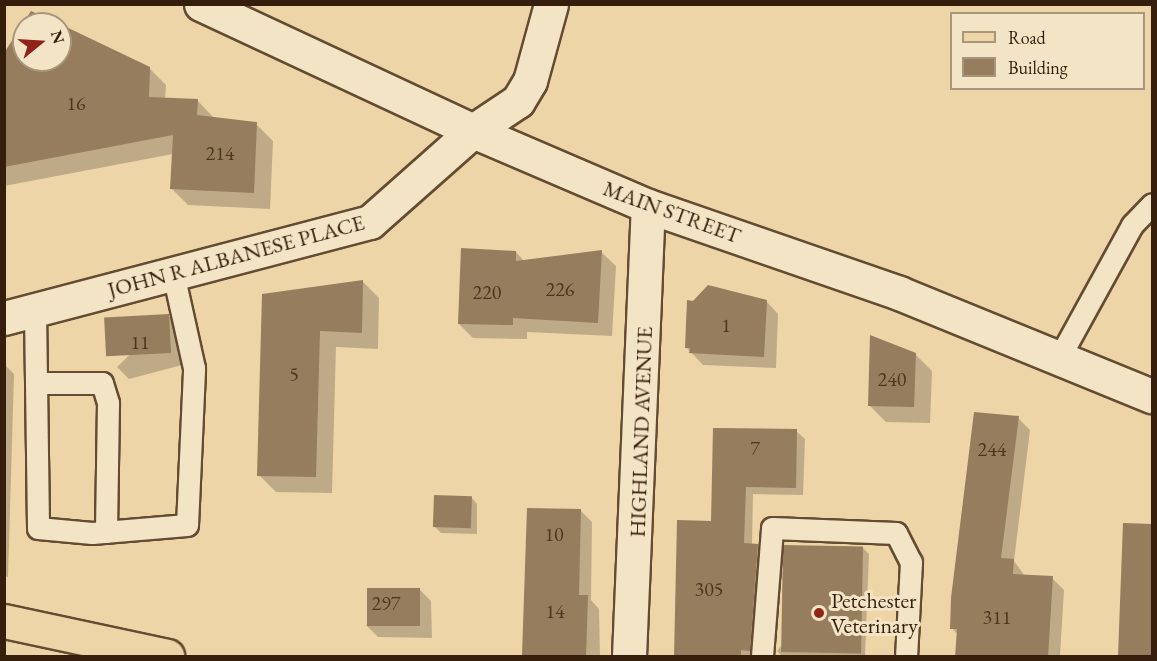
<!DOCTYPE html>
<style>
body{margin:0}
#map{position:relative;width:1157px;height:661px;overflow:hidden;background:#eed5a8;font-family:"EB Garamond",serif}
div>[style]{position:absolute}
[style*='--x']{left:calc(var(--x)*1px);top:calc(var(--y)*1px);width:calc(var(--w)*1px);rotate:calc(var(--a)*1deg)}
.shadow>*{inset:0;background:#0003}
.building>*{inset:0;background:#957d5d;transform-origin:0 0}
.roads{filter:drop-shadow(2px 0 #634c32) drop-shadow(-2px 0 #634c32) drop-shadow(0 2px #634c32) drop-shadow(0 -2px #634c32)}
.lane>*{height:21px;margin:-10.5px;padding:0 10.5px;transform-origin:10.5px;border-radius:10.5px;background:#f4e4c6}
.street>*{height:33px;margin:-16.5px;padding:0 16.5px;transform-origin:16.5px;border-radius:16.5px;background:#f4e4c6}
.secondary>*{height:33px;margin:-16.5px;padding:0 16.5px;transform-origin:16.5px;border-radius:16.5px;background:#f4e4c6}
.primary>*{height:33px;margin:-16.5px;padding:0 16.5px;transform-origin:16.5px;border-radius:16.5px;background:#eed5a8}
.dots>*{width:16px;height:16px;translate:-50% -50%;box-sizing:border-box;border:3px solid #f4e4c6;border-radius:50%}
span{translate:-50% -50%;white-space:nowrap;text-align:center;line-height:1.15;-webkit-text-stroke:6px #f4e4c6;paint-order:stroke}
.number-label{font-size:20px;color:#4d3620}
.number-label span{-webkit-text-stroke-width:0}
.street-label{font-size:22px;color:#351e0b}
.poi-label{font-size:22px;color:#351e0b}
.left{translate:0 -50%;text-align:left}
.frame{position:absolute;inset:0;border:6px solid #351e0b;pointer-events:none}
.legend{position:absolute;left:950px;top:12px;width:195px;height:78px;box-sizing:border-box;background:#f4e4c6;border:2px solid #a8957b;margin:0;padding:8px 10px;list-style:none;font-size:18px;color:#351e0b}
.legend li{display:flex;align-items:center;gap:12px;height:30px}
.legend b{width:30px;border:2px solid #a8957b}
.north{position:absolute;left:12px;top:12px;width:60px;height:60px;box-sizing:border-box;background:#f4e4c6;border:2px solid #a8957b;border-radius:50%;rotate:72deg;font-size:16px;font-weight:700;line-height:24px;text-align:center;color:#351e0b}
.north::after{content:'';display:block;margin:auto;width:21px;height:27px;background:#8f2418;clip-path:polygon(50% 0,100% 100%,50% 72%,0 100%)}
</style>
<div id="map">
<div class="shadow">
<div style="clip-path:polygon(24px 25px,24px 60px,60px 60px,60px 26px,149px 68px,166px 85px,165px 99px,197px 100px,214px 118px,256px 124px,273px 141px,270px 209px,188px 205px,172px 189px,173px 154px,4px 186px,4px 56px)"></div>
<div style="clip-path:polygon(516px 252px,525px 262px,601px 252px,616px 266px,612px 336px,527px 332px,527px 339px,473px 338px,459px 324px)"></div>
<div style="clip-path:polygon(363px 282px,379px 298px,378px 349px,336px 347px,332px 493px,276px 492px,259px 475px,263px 296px)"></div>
<div style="clip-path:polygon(766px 301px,778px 314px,776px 368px,703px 365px,687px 348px)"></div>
<div style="clip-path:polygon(169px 316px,180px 328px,182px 365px,129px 379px,117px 367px)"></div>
<div style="clip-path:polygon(915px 354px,932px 371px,930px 423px,886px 422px,869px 405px)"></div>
<div style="clip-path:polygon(4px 364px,14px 374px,8px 577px,4px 576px)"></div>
<div style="clip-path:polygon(1018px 418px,1030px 430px,1014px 561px,1025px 576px,1052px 578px,1064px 590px,1060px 656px,957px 656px,958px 635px,952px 628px)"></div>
<div style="clip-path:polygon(796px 431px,805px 439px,803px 495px,753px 494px,752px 545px,765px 553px,757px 656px,675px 656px,712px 522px)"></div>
<div style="clip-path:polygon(471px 497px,477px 504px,477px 534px,441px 533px,435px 527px)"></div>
<div style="clip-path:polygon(580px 510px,592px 522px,591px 600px,599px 609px,600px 656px,526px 656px,523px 654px)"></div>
<div style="clip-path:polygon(1125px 525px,1152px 526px,1152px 656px,1119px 655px)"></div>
<div style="clip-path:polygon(863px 548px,869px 554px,865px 656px,782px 656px,777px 651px)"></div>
<div style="clip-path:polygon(419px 589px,431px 601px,432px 638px,378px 637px,366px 625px)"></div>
</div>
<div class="building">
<div style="clip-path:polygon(31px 11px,59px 24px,24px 24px,24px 60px,60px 60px,60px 24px,150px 67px,149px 97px,198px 99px,197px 115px,257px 122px,254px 193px,170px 189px,173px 135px,4px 167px,4px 53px)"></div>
<div style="clip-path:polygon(461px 248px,516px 251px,516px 261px,602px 250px,598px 323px,513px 318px,513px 325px,458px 324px)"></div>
<div style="clip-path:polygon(363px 280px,362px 333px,320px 331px,316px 477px,257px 476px,262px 294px)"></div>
<div style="clip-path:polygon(708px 285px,767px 300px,764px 357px,689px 353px,690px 348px,685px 348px,687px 300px,693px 301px)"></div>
<div style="left:169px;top:314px;width:39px;height:65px;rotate:87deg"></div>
<div style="clip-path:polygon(870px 335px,916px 353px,914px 407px,868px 406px)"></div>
<div style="clip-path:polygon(974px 412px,1019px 416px,1001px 558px,1014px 559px,1013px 574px,1053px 576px,1048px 657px,955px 657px,957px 629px,950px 629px,951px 598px)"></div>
<div style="clip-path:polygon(713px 428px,797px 429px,796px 488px,746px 487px,744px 543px,758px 544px,750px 651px,741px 650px,741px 657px,674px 657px,677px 520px,711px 521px)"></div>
<div style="left:434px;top:495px;width:38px;height:32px;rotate:2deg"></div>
<div style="clip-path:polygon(527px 508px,581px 509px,579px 595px,588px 595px,586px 657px,522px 655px)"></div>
<div style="clip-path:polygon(1123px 523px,1152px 524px,1152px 657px,1118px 656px)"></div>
<div style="left:783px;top:545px;width:80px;height:107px;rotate:1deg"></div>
<div style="left:420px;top:588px;width:38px;height:53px;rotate:90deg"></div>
</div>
<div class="roads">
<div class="lane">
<div style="--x:35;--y:310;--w:218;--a:89.2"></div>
<div style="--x:38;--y:528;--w:54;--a:5.3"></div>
<div style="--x:92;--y:533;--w:95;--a:-4.8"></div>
<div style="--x:187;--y:525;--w:157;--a:-87.4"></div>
<div style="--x:194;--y:368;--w:97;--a:-102.5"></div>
<div style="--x:1059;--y:358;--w:152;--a:-61.2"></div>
<div style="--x:1132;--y:225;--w:29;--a:-46"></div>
<div style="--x:36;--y:383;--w:66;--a:0"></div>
<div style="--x:102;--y:383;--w:21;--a:73"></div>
<div style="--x:108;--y:403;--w:129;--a:90.9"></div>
<div style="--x:762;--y:656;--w:128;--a:-85.5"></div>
<div style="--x:772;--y:528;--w:124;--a:2.3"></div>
<div style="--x:896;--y:533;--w:33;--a:63"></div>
<div style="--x:911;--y:562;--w:94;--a:93"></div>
</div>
<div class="street">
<div style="--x:4;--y:318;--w:378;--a:-14.7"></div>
<div style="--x:370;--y:222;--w:137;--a:-41.5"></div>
<div style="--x:473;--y:131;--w:54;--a:-33.7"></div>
<div style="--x:518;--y:101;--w:23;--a:-59"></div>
<div style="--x:530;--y:81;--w:80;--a:-74.7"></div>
<div style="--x:629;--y:656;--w:450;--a:-87.6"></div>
</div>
<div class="secondary">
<div style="--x:201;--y:4;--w:300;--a:25"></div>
<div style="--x:473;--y:131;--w:190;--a:23.2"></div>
<div style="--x:648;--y:206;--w:266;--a:19.1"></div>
<div style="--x:899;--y:293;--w:273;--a:22.2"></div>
</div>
<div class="primary">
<div style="--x:4;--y:621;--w:167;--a:12.1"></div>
</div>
</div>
<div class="dots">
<div style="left:819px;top:613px;background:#8f2418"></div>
</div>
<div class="number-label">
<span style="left:76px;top:103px">16</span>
<span style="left:220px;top:153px">214</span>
<span style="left:560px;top:289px">226</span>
<span style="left:487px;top:292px">220</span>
<span style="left:726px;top:325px">1</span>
<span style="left:140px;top:342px">11</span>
<span style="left:294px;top:374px">5</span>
<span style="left:892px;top:379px">240</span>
<span style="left:755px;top:448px">7</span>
<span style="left:992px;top:449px">244</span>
<span style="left:554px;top:534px">10</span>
<span style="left:709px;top:589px">305</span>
<span style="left:386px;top:603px">297</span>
<span style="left:555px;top:611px">14</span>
<span style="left:997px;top:617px">311</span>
</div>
<div class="street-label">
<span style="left:672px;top:212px;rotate:20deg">MAIN STREET</span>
<span style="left:236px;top:256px;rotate:-15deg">JOHN R ALBANESE PLACE</span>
<span style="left:641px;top:432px;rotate:-88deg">HIGHLAND AVENUE</span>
</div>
<div class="poi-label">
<span class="left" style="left:831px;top:613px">Petchester<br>Veterinary</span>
</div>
<div class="frame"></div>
<ul class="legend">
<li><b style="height:8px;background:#eed5a8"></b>Road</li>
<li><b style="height:16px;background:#957d5d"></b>Building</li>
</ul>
<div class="north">N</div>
</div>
